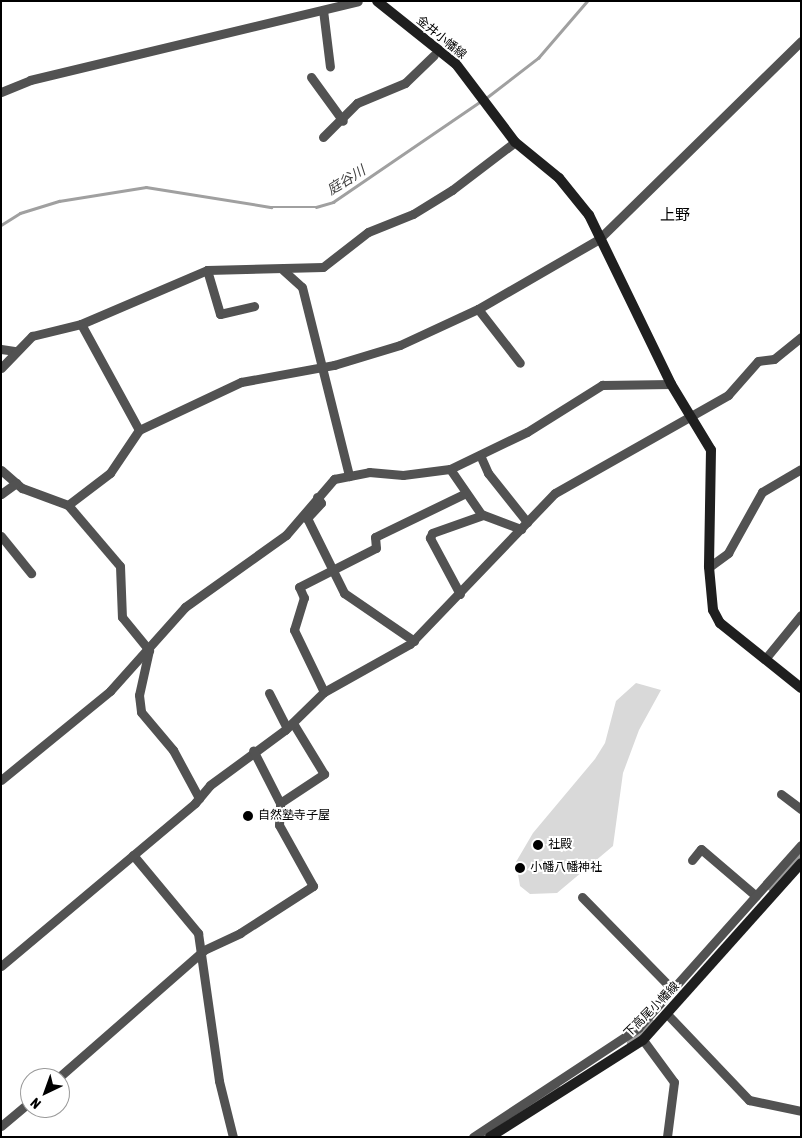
<!DOCTYPE html>
<meta charset="utf-8">
<style>
body{margin:0}
#map{position:relative;width:802px;height:1138px;overflow:hidden;background:#fff;font-family:"Asap Condensed","Noto Sans JP",sans-serif}
div>[style]{position:absolute}
[style*='--x']{left:calc(var(--x)*1px);top:calc(var(--y)*1px);width:calc(var(--w)*1px);rotate:calc(var(--a)*1deg)}
.green>*{inset:0;background:#d9d9d9}
.stream>*{height:2.5px;margin:-1.25px;padding:0 1.25px;transform-origin:1.25px;border-radius:1.25px;background:#a0a0a0}
.canal>*{height:8px;margin:-4px;padding:0 4px;transform-origin:4px;border-radius:4px;background:#a0a0a0}
.street>*{height:9px;margin:-4.5px;padding:0 4.5px;transform-origin:4.5px;border-radius:4.5px;background:#525252}
.secondary>*{height:10px;margin:-5px;padding:0 5px;transform-origin:5px;border-radius:5px;background:#1f1f1f}
.dots>*{width:14px;height:14px;translate:-50% -50%;box-sizing:border-box;border:2px solid #fff;border-radius:50%}
span{translate:-50% -50%;white-space:nowrap;text-align:center;line-height:1.15;-webkit-text-stroke:4px #fff;paint-order:stroke}
.street-label{font-size:12px;color:#000}
.poi-label{font-size:12px;color:#000}
.left{translate:0 -50%;text-align:left}
.water-label{font-size:14px;color:#414141;font-style:italic}
.quarter-label{font-size:15px;color:#000}
.frame{position:absolute;inset:0;border:2px solid #000;pointer-events:none}
.north{position:absolute;left:20px;top:1068px;width:50px;height:50px;box-sizing:border-box;background:#fff;border:1px solid #999;border-radius:50%;rotate:222deg;font-size:14px;font-weight:700;line-height:20px;text-align:center;color:#000}
.north::after{content:'';display:block;margin:auto;width:18px;height:22px;background:#000;clip-path:polygon(50% 0,100% 100%,50% 72%,0 100%)}
</style>
<div id="map">
<div class="green">
<div style="clip-path:polygon(636px 683px,661px 690px,639px 730px,623px 773px,613px 846px,557px 893px,530px 894px,520px 886px,516px 862px,533px 833px,595px 759px,605px 743px,616px 701px)"></div>
</div>
<div class="stream">
<div style="--x:486;--y:98;--w:66;--a:-37.6"></div>
<div style="--x:538;--y:58;--w:75;--a:-49.3"></div>
<div style="--x:1;--y:225;--w:22;--a:-32"></div>
<div style="--x:20;--y:213;--w:41;--a:-17.1"></div>
<div style="--x:59;--y:201;--w:88;--a:-9.1"></div>
<div style="--x:146;--y:187;--w:127;--a:9.1"></div>
<div style="--x:271;--y:207;--w:45;--a:0"></div>
<div style="--x:316;--y:207;--w:18;--a:-16"></div>
<div style="--x:333;--y:202;--w:179;--a:-34.3"></div>
</div>
<div class="canal">
<div style="--x:772;--y:888;--w:43;--a:-47.8"></div>
<div style="--x:631;--y:1043;--w:28;--a:-45"></div>
<div style="--x:483;--y:1137;--w:88;--a:-33"></div>
</div>
<div class="street">
<div style="--x:323;--y:10;--w:57;--a:83"></div>
<div style="--x:311;--y:77;--w:54;--a:54"></div>
<div style="--x:1;--y:92;--w:31;--a:-22"></div>
<div style="--x:30;--y:80;--w:337;--a:-13.5"></div>
<div style="--x:323;--y:137;--w:48;--a:-45"></div>
<div style="--x:357;--y:103;--w:52;--a:-22.6"></div>
<div style="--x:405;--y:83;--w:40;--a:-44"></div>
<div style="--x:207;--y:270;--w:46;--a:73.5"></div>
<div style="--x:220;--y:314;--w:35;--a:-13"></div>
<div style="--x:283;--y:270;--w:25;--a:42"></div>
<div style="--x:302;--y:287;--w:195;--a:76"></div>
<div style="--x:478;--y:309;--w:68;--a:52.1"></div>
<div style="--x:81;--y:324;--w:121;--a:61.3"></div>
<div style="--x:1;--y:349;--w:15;--a:8"></div>
<div style="--x:1;--y:368;--w:45;--a:-45.9"></div>
<div style="--x:32;--y:336;--w:50;--a:-13.8"></div>
<div style="--x:81;--y:324;--w:137;--a:-23.2"></div>
<div style="--x:207;--y:270;--w:116;--a:-1.5"></div>
<div style="--x:323;--y:267;--w:57;--a:-37.9"></div>
<div style="--x:368;--y:232;--w:48;--a:-21.8"></div>
<div style="--x:413;--y:214;--w:46;--a:-31.6"></div>
<div style="--x:452;--y:190;--w:79;--a:-37.3"></div>
<div style="--x:480;--y:455;--w:20;--a:66"></div>
<div style="--x:488;--y:473;--w:63;--a:51.5"></div>
<div style="--x:450;--y:469;--w:55;--a:55.4"></div>
<div style="--x:481;--y:514;--w:43;--a:20.6"></div>
<div style="--x:1;--y:470;--w:28;--a:41"></div>
<div style="--x:22;--y:488;--w:49;--a:20.3"></div>
<div style="--x:68;--y:505;--w:80;--a:49.6"></div>
<div style="--x:120;--y:566;--w:51;--a:87.8"></div>
<div style="--x:122;--y:617;--w:43;--a:50.7"></div>
<div style="--x:149;--y:650;--w:46;--a:102.5"></div>
<div style="--x:139;--y:695;--w:17;--a:83"></div>
<div style="--x:141;--y:712;--w:50;--a:49.9"></div>
<div style="--x:173;--y:750;--w:55;--a:61.6"></div>
<div style="--x:1;--y:494;--w:19;--a:-36"></div>
<div style="--x:317;--y:497;--w:7;--a:56"></div>
<div style="--x:321;--y:503;--w:21;--a:133"></div>
<div style="--x:307;--y:518;--w:84;--a:63.7"></div>
<div style="--x:344;--y:593;--w:85;--a:34.4"></div>
<div style="--x:68;--y:505;--w:53;--a:-37.3"></div>
<div style="--x:110;--y:473;--w:52;--a:-56"></div>
<div style="--x:139;--y:430;--w:113;--a:-25.2"></div>
<div style="--x:241;--y:382;--w:95;--a:-10.4"></div>
<div style="--x:334;--y:365;--w:69;--a:-16.9"></div>
<div style="--x:400;--y:345;--w:86;--a:-24.8"></div>
<div style="--x:478;--y:309;--w:140;--a:-30"></div>
<div style="--x:599;--y:239;--w:283;--a:-44.4"></div>
<div style="--x:1;--y:536;--w:48;--a:51"></div>
<div style="--x:709;--y:567;--w:24;--a:-36"></div>
<div style="--x:728;--y:553;--w:70;--a:-60.9"></div>
<div style="--x:762;--y:492;--w:45;--a:-30.5"></div>
<div style="--x:460;--y:594;--w:64;--a:-118.2"></div>
<div style="--x:430;--y:538;--w:5;--a:-68"></div>
<div style="--x:432;--y:533;--w:54;--a:-19.4"></div>
<div style="--x:765;--y:659;--w:57;--a:-50.7"></div>
<div style="--x:324;--y:692;--w:69;--a:-115.8"></div>
<div style="--x:294;--y:630;--w:34;--a:-73"></div>
<div style="--x:304;--y:598;--w:12;--a:-114"></div>
<div style="--x:299;--y:587;--w:86;--a:-26.9"></div>
<div style="--x:376;--y:548;--w:11;--a:-95"></div>
<div style="--x:375;--y:537;--w:101;--a:-25.8"></div>
<div style="--x:269;--y:693;--w:39;--a:63"></div>
<div style="--x:1;--y:780;--w:141;--a:-39.2"></div>
<div style="--x:110;--y:691;--w:113;--a:-48.2"></div>
<div style="--x:185;--y:607;--w:124;--a:-35.5"></div>
<div style="--x:286;--y:535;--w:74;--a:-49.4"></div>
<div style="--x:334;--y:479;--w:36;--a:-11"></div>
<div style="--x:369;--y:472;--w:34;--a:5"></div>
<div style="--x:403;--y:475;--w:47;--a:-7.3"></div>
<div style="--x:450;--y:469;--w:85;--a:-25.7"></div>
<div style="--x:527;--y:432;--w:89;--a:-32.1"></div>
<div style="--x:602;--y:385;--w:69;--a:-0.8"></div>
<div style="--x:781;--y:794;--w:25;--a:37"></div>
<div style="--x:280;--y:803;--w:53;--a:-33.4"></div>
<div style="--x:324;--y:774;--w:60;--a:-121.3"></div>
<div style="--x:133;--y:855;--w:102;--a:50.2"></div>
<div style="--x:198;--y:933;--w:149;--a:81.9"></div>
<div style="--x:219;--y:1081;--w:58;--a:76"></div>
<div style="--x:692;--y:860;--w:14;--a:-51"></div>
<div style="--x:701;--y:849;--w:72;--a:40.5"></div>
<div style="--x:582;--y:897;--w:130;--a:45.6"></div>
<div style="--x:1;--y:966;--w:253;--a:-40"></div>
<div style="--x:195;--y:803;--w:23;--a:-50"></div>
<div style="--x:210;--y:785;--w:93;--a:-36.3"></div>
<div style="--x:285;--y:730;--w:54;--a:-44.3"></div>
<div style="--x:324;--y:692;--w:98;--a:-29.2"></div>
<div style="--x:410;--y:644;--w:209;--a:-46.2"></div>
<div style="--x:555;--y:493;--w:199;--a:-29.5"></div>
<div style="--x:728;--y:395;--w:45;--a:-48.6"></div>
<div style="--x:758;--y:361;--w:16;--a:-7"></div>
<div style="--x:774;--y:359;--w:35;--a:-39"></div>
<div style="--x:667;--y:1014;--w:119;--a:46.4"></div>
<div style="--x:749;--y:1100;--w:53;--a:11.9"></div>
<div style="--x:643;--y:1040;--w:52;--a:53.6"></div>
<div style="--x:674;--y:1082;--w:55;--a:97.3"></div>
<div style="--x:58;--y:1078;--w:194;--a:-41.2"></div>
<div style="--x:204;--y:950;--w:40;--a:-25"></div>
<div style="--x:240;--y:933;--w:87;--a:-32.8"></div>
<div style="--x:313;--y:886;--w:70;--a:-119.1"></div>
<div style="--x:279;--y:825;--w:22;--a:-87"></div>
<div style="--x:280;--y:803;--w:59;--a:-117"></div>
<div style="--x:1;--y:1126;--w:38;--a:-40"></div>
<div style="--x:473;--y:1137;--w:198;--a:-33.4"></div>
<div style="--x:638;--y:1028;--w:245;--a:-48.3"></div>
</div>
<div class="secondary">
<div style="--x:377;--y:1;--w:101;--a:38.6"></div>
<div style="--x:456;--y:64;--w:98;--a:52.9"></div>
<div style="--x:515;--y:142;--w:57;--a:39.3"></div>
<div style="--x:559;--y:178;--w:48;--a:51"></div>
<div style="--x:589;--y:215;--w:188;--a:64.1"></div>
<div style="--x:671;--y:384;--w:77;--a:58.8"></div>
<div style="--x:711;--y:450;--w:117;--a:91"></div>
<div style="--x:709;--y:567;--w:43;--a:84.7"></div>
<div style="--x:713;--y:610;--w:15;--a:62"></div>
<div style="--x:720;--y:623;--w:104;--a:38.7"></div>
<div style="--x:490;--y:1137;--w:181;--a:-32.4"></div>
<div style="--x:643;--y:1040;--w:237;--a:-48.2"></div>
</div>
<div class="dots">
<div style="left:248px;top:816px;background:#000"></div>
<div style="left:538px;top:845px;background:#000"></div>
<div style="left:520px;top:868px;background:#000"></div>
</div>
<div class="street-label">
<span style="left:441px;top:38px;rotate:39deg">金井小幡線</span>
<span style="left:652px;top:1010px;rotate:-45deg">下高尾小幡線</span>
</div>
<div class="poi-label">
<span class="left" style="left:258px;top:816px">自然塾寺子屋</span>
<span class="left" style="left:548px;top:845px">社殿</span>
<span class="left" style="left:530px;top:868px">小幡八幡神社</span>
</div>
<div class="water-label">
<span style="left:346px;top:180px;rotate:-32deg">庭谷川</span>
</div>
<div class="quarter-label">
<span style="left:675px;top:215px">上野</span>
</div>
<div class="frame"></div>
<div class="north">N</div>
</div>
